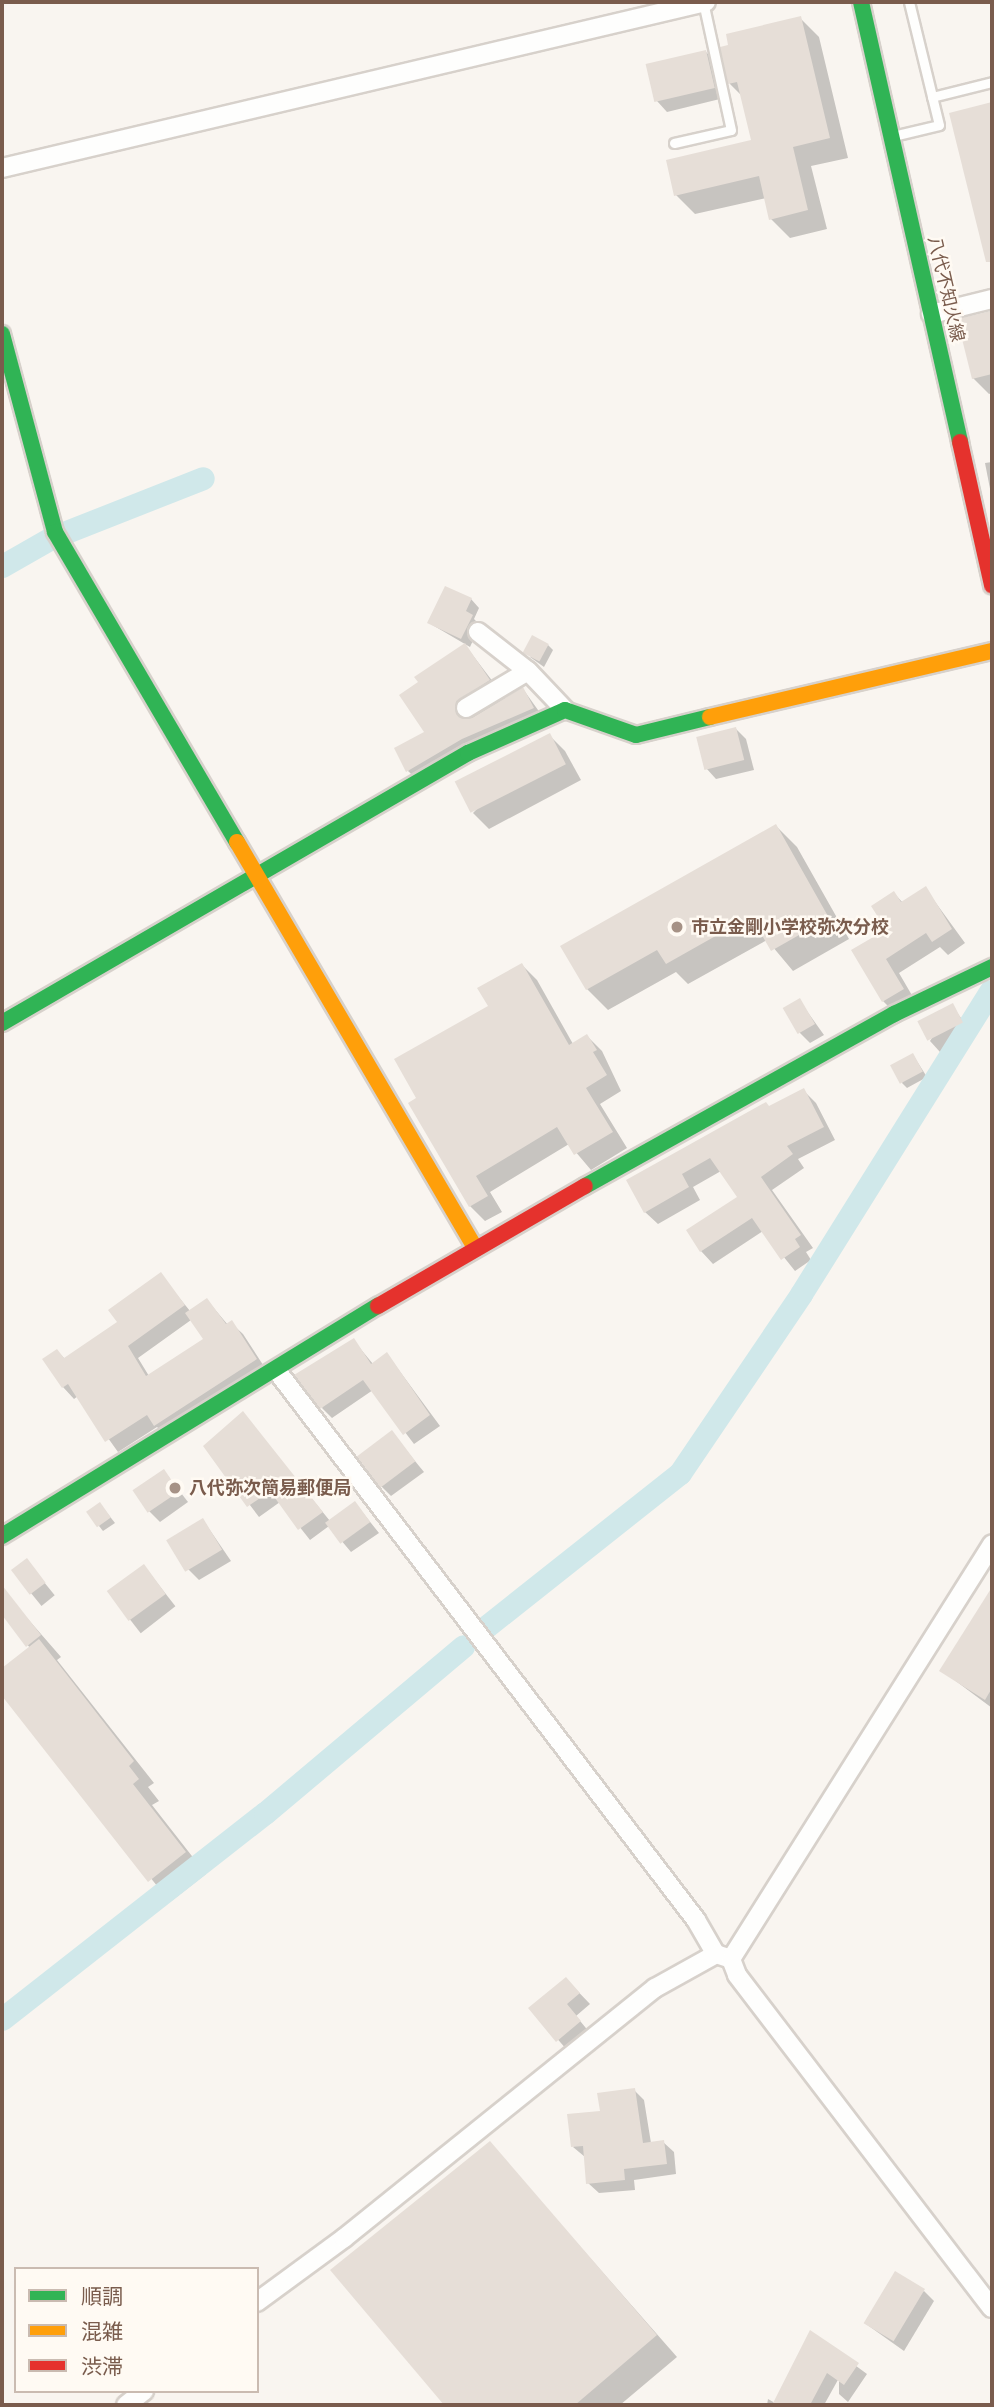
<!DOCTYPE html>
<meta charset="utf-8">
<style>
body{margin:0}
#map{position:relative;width:994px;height:2407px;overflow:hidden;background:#f9f5f0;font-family:Poppins,"Noto Sans JP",sans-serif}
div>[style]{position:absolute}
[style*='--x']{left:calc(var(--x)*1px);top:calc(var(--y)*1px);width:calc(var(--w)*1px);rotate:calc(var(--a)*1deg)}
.shadow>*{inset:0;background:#0003;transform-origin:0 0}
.canal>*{height:23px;margin:-11.5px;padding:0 11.5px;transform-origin:11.5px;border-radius:11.5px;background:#d0e8ea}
.building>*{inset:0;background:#e6ded7;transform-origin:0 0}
.roads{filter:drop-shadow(2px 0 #d7d1cb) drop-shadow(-2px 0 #d7d1cb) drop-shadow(0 2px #d7d1cb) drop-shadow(0 -2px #d7d1cb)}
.lane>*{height:9px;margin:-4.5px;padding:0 4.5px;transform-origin:4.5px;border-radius:4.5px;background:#fefefd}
.street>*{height:18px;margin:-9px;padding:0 9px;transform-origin:9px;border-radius:9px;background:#fefefd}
.fast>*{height:16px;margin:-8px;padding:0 8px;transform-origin:8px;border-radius:8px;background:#30b455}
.slow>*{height:16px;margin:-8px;padding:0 8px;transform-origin:8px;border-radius:8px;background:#ff9f0a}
.jam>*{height:16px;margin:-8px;padding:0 8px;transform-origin:8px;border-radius:8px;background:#e5322d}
.dots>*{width:19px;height:19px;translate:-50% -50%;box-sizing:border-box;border:4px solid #fffaf3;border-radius:50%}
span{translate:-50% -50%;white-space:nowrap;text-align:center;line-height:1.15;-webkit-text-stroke:5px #fffaf3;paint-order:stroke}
.street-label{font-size:18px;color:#7a5c4d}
.poi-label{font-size:18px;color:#7a5c4d;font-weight:700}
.left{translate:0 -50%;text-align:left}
.frame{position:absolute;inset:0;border:4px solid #7a5c4d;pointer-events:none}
.legend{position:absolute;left:14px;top:2267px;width:245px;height:126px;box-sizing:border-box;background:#fffaf3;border:2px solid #cabbb1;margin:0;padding:9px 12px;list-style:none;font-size:21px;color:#7a5c4d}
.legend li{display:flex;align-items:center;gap:14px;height:35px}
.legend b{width:35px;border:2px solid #cabbb1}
</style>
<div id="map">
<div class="shadow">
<div style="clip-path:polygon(800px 18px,819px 37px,848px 158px,811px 166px,827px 229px,790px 238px,771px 219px,766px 198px,695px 214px,676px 195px,753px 141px,742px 96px,730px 84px,722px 48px)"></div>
<div style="clip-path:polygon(706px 52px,716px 62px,724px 98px,667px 112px,657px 101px)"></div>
<div style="clip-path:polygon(992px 104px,992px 270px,951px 115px)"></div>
<div style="clip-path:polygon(992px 311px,992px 393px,989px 394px,973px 378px,960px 320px)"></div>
<div style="clip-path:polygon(992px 462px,992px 499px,985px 463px)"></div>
<div style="clip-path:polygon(471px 599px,479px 608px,474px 619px,480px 625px,470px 647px,429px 623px)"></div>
<div style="clip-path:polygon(465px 645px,506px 699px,523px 689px,548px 724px,424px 786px,408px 771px)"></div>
<div style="clip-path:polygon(548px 645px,553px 650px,544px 667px,530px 657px)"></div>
<div style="clip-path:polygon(736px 729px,746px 739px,754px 770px,716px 779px,706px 768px)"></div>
<div style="clip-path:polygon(549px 735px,565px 751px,581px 780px,489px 829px,473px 813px)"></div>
<div style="clip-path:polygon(776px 826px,797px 847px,849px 939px,793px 971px,767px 940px,688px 984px,676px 972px,608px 1010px,587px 989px)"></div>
<div style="clip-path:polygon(925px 888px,965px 943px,948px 955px,940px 947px,899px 973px,917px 1004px,897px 1015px,883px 1001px,880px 918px,894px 893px,903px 903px)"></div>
<div style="clip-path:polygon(522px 965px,537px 980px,573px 1044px,587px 1036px,602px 1051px,621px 1091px,600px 1104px,627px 1148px,591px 1170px,569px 1144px,490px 1192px,502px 1212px,485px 1221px,470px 1206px,418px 1099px)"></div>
<div style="clip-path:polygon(799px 1000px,824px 1035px,810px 1043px,800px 1033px)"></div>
<div style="clip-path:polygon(952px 1006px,973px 1034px,940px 1052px,930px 1041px)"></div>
<div style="clip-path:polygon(913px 1055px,927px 1077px,907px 1088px,902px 1083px)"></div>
<div style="clip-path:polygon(803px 1090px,816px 1103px,835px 1140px,798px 1159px,804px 1168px,772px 1190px,813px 1248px,806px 1252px,811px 1260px,795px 1271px,763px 1231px,713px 1264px,701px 1251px,740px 1198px,721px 1171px,693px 1187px,700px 1200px,658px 1224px,645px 1212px,628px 1181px)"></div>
<div style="clip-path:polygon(evenodd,160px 1274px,190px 1311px,207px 1300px,228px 1325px,231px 1323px,243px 1334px,267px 1371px,167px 1436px,157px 1427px,118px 1452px,78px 1396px,74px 1399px,63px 1387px,57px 1351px,65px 1359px,119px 1323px,160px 1274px,191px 1320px,205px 1340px,149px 1376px,138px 1358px,191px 1320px)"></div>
<div style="clip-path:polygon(354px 1341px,373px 1364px,387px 1354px,440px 1426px,414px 1444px,373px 1390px,332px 1418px,322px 1408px)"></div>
<div style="clip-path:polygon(243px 1414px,330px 1521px,355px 1503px,379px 1533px,351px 1552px,329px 1526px,310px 1540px,280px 1502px,259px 1517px,205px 1446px)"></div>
<div style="clip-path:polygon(392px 1433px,424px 1472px,391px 1496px,381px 1486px)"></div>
<div style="clip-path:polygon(164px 1471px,188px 1502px,160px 1522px,149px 1511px)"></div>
<div style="clip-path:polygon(104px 1509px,115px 1523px,103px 1531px,99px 1526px)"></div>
<div style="clip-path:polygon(203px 1520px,231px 1561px,199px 1580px,188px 1569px)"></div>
<div style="left:27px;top:1561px;width:44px;height:17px;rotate:51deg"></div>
<div style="left:144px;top:1566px;width:51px;height:44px;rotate:52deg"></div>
<div style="clip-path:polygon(990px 1594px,992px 1596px,992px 1708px,941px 1670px)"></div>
<div style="clip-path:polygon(7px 1595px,61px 1657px,57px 1660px,154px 1783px,148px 1787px,159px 1801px,152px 1805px,206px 1874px,170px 1902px,2px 1693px,2px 1670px,30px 1648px,2px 1612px,2px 1600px)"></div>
<div style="clip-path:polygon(566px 1979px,590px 2004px,576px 2016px,590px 2033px,568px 2051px,531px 2009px)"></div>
<div style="clip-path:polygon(634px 2090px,644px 2100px,651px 2143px,663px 2142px,674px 2152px,676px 2174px,634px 2180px,635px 2190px,599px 2193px,588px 2183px,585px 2157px,573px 2147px)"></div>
<div style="clip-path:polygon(490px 2144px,677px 2357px,620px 2405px,446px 2405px,333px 2271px)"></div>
<div style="clip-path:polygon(924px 2291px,934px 2301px,904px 2351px,866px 2324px)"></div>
<div style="clip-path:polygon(810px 2332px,867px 2374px,848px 2402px,839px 2394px,839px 2378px,824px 2405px,767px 2405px,768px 2399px,775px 2403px)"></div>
</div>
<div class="canal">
<div style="--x:2;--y:566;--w:56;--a:-29.7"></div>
<div style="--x:51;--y:538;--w:163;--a:-21.5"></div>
<div style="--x:487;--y:1626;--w:246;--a:-38.4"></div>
<div style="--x:680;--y:1473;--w:216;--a:-55.9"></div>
<div style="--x:801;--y:1294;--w:357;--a:-58"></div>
<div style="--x:2;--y:2019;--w:334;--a:-38.1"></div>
<div style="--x:265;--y:1813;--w:259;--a:-40.1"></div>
</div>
<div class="building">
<div style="clip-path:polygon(801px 16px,830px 138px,793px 147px,808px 210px,769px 220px,759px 176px,674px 196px,666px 160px,751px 140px,737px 82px,728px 84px,720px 47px,728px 45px,726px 34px)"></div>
<div style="left:706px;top:50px;width:39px;height:62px;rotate:77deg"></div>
<div style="clip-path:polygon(992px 102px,992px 262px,986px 262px,949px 113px)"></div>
<div style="clip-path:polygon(992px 311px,992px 374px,972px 379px,957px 319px)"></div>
<div style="clip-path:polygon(445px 586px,472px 598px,466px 611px,473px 615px,461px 639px,427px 623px)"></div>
<div style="left:532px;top:635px;width:19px;height:20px;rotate:28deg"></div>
<div style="clip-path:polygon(465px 643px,490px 680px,456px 702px,460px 718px,472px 718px,523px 687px,534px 708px,462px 739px,406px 772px,394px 748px,424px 732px,399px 695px,418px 682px,414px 677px)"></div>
<div style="left:736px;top:727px;width:34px;height:41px;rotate:76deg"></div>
<div style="left:550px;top:733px;width:35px;height:107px;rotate:63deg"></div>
<div style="clip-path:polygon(776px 824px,829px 918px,771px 951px,751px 916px,666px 964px,657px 950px,586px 990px,560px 946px)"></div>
<div style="clip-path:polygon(926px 886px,952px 929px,932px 942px,926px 933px,886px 959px,904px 989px,882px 1002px,851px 950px,875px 936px,868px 924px,878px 917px,871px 906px,894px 891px,901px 902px)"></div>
<div style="clip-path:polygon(522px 963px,569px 1045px,587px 1034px,597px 1050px,593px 1052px,607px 1075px,586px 1088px,613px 1132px,574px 1155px,557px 1127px,476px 1176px,488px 1196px,469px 1207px,408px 1103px,416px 1098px,394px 1059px,488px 1006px,477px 988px)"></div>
<div style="left:800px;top:998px;width:30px;height:20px;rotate:60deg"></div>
<div style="left:953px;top:1003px;width:22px;height:40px;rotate:63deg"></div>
<div style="left:913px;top:1053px;width:21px;height:26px;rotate:62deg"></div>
<div style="clip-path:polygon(804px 1088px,824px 1127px,787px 1146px,793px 1154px,761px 1177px,801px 1235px,795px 1239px,800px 1247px,781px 1260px,752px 1218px,700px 1252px,686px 1230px,737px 1197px,710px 1158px,682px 1174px,689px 1187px,644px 1213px,626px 1180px,766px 1102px,769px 1106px)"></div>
<div style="clip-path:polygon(161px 1272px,185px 1305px,128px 1346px,146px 1376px,203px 1339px,185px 1313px,207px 1298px,226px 1324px,232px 1320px,257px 1359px,154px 1426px,147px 1415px,105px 1442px,68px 1384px,62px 1388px,42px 1359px,57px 1349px,64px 1358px,117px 1322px,108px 1310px)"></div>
<div style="clip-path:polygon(354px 1338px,371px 1364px,387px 1352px,430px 1415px,403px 1435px,363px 1380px,320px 1409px,294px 1375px)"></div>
<div style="clip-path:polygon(243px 1411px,323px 1512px,298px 1530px,270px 1491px,247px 1507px,203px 1446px)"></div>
<div style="left:392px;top:1430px;width:39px;height:44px;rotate:53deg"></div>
<div style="left:164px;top:1469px;width:27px;height:38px;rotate:56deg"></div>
<div style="left:355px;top:1501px;width:26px;height:37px;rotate:54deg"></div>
<div style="left:100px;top:1502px;width:19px;height:17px;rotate:55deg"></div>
<div style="left:203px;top:1518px;width:37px;height:43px;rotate:59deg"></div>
<div style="left:27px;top:1558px;width:31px;height:20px;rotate:53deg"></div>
<div style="left:144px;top:1564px;width:37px;height:46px;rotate:54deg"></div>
<div style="clip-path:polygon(2px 1585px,41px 1635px,26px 1647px,2px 1615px)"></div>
<div style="clip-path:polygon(992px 1587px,992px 1688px,985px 1700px,939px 1671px)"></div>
<div style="clip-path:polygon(39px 1639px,134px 1761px,129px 1766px,139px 1779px,133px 1784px,186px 1852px,148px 1882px,2px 1696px,2px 1668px)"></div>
<div style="clip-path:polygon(566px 1977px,580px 1993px,567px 2004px,581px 2021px,556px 2042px,528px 2008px)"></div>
<div style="clip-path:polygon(635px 2088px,643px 2143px,664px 2140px,667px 2164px,624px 2169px,625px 2180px,586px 2184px,583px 2146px,571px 2147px,567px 2114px,600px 2111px,597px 2093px)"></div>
<div style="clip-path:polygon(490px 2141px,657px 2335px,575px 2405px,444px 2405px,330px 2270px)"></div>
<div style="left:895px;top:2271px;width:35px;height:61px;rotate:31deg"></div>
<div style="clip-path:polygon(810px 2330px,859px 2363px,844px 2385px,827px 2373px,810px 2405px,772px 2405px)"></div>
</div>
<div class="roads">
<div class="lane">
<div style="--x:932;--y:97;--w:62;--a:-14"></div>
<div style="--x:893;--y:136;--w:47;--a:-13.4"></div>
<div style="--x:939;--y:125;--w:127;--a:-103.7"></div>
<div style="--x:674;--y:143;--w:58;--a:-12.8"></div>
<div style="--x:731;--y:130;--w:131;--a:-102.3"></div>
</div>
<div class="street">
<div style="--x:2;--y:168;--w:723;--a:-13.27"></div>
<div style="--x:931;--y:314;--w:63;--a:-13.8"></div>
<div style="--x:478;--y:632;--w:63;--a:38"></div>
<div style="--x:528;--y:671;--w:54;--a:46.5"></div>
<div style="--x:466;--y:708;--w:72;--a:-30.8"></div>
<div style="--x:277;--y:1371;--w:691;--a:52.65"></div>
<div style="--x:696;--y:1920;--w:39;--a:60"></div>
<div style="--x:716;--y:1954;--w:16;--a:18"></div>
<div style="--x:731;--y:1959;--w:490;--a:-57.8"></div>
<div style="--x:731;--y:1959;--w:17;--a:69"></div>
<div style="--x:737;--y:1975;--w:419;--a:52.6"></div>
<div style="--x:257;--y:2302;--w:108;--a:-36.3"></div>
<div style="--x:344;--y:2238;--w:399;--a:-38.8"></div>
<div style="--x:655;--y:1988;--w:70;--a:-29.1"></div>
<div style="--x:126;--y:2405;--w:23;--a:-38"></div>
</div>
<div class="fast">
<div style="--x:861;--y:2;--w:451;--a:77.3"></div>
<div style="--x:2;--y:334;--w:205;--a:75"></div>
<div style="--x:55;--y:532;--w:359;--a:59.6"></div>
<div style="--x:2;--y:1023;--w:539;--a:-30.09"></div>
<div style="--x:468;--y:753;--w:106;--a:-23.9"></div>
<div style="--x:565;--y:710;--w:75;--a:19.4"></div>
<div style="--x:636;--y:735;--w:76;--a:-13.7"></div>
<div style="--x:585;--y:1186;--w:354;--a:-29.1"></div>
<div style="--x:894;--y:1014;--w:109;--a:-25.6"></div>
<div style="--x:2;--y:1536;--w:441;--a:-31.5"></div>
</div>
<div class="slow">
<div style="--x:710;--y:717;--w:290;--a:-13.2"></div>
<div style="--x:237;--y:842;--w:470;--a:59.6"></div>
</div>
<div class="jam">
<div style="--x:960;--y:442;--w:147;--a:77.4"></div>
<div style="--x:378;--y:1306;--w:239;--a:-30.1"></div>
</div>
</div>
<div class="dots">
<div style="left:677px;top:927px;background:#a69286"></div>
<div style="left:175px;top:1488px;background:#a69286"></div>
</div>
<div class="street-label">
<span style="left:946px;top:289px;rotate:77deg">八代不知火線</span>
</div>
<div class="poi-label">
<span class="left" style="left:691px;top:927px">市立金剛小学校弥次分校</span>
<span class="left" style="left:189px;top:1488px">八代弥次簡易郵便局</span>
</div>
<div class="frame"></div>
<ul class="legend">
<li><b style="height:9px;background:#30b455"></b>順調</li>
<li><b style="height:9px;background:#ff9f0a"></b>混雑</li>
<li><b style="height:9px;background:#e5322d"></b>渋滞</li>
</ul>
</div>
